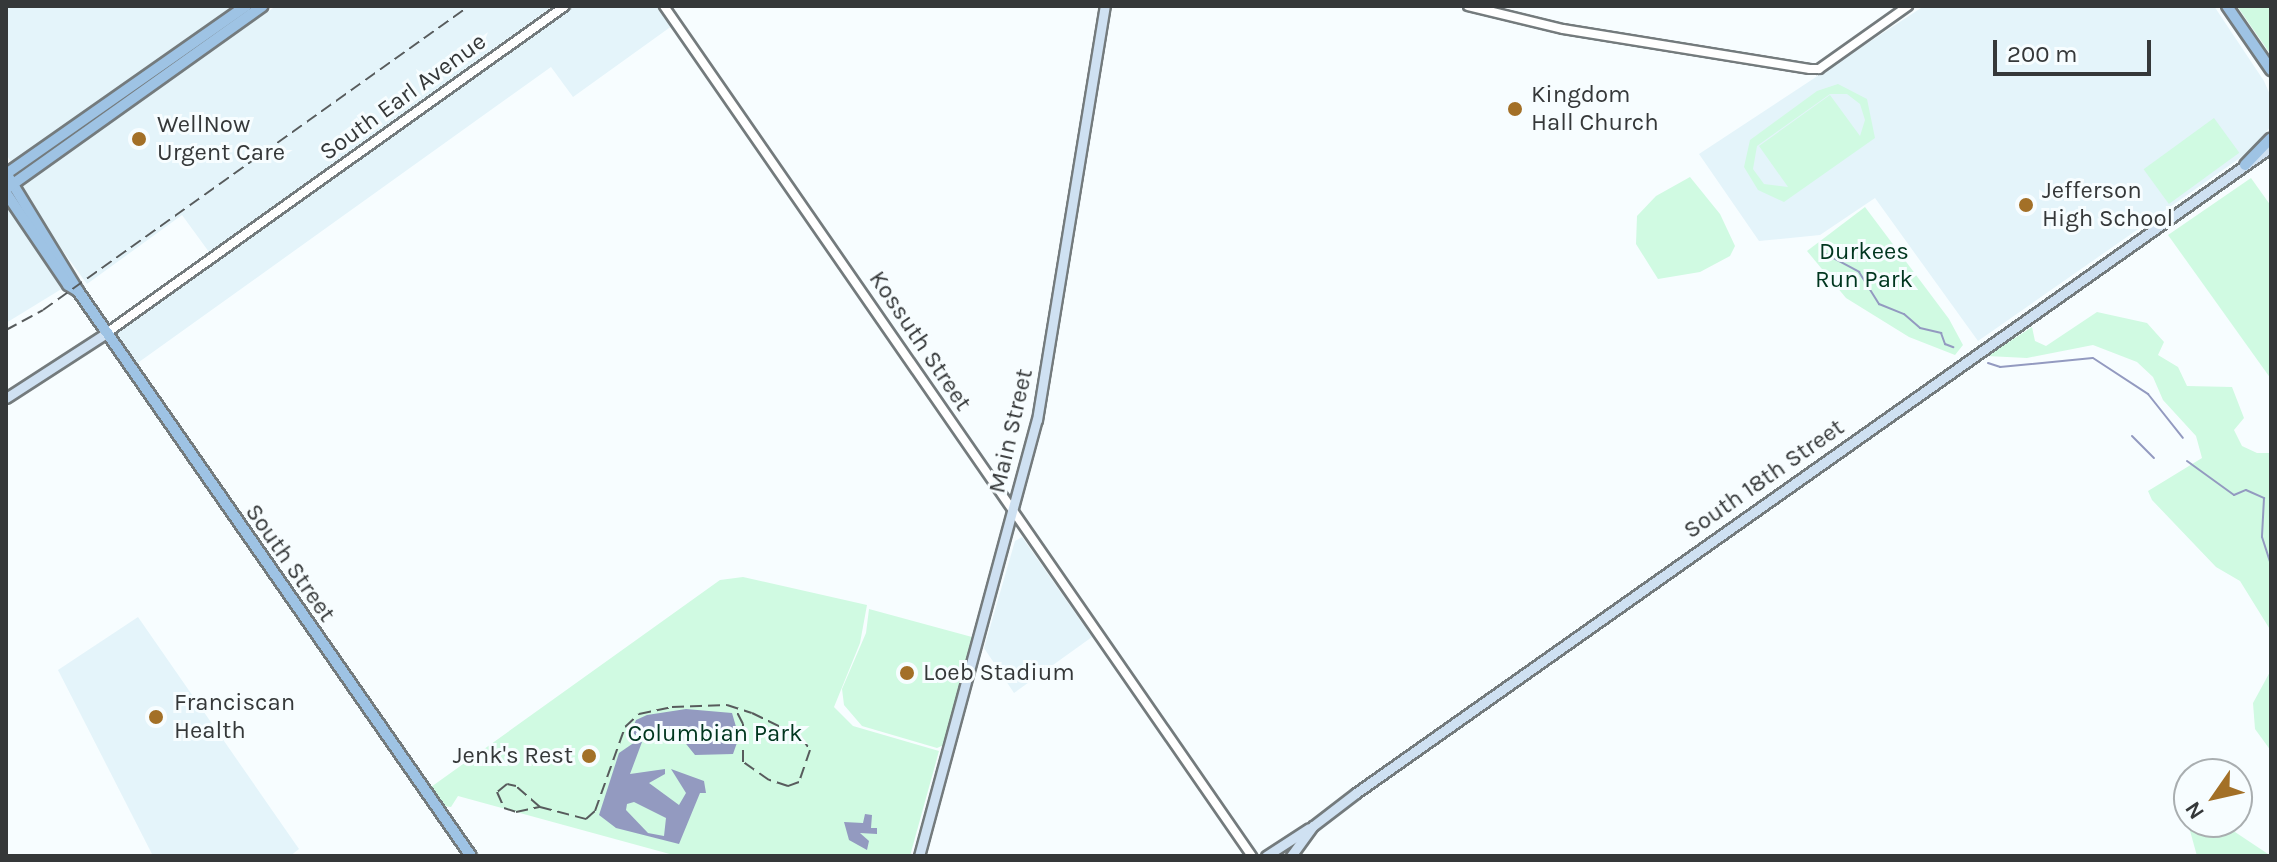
<!DOCTYPE html>
<style>
body{margin:0}
#map{position:relative;width:2277px;height:862px;overflow:hidden;background:#f7fdff;font-family:Karla,sans-serif}
div>[style]{position:absolute}
[style*='--x']{left:calc(var(--x)*1px);top:calc(var(--y)*1px);width:calc(var(--w)*1px);rotate:calc(var(--a)*1deg)}
.built>*{inset:0;background:#e4f4fa}
.green>*{inset:0;background:#d0fae2;transform-origin:0 0}
.water>*{inset:0;background:#939ac0}
.stream>*{height:2px;margin:-1px;padding:0 1px;transform-origin:1px;border-radius:1px;background:#939ac0}
.roads{filter:drop-shadow(2px 0 #747b7d) drop-shadow(-2px 0 #747b7d) drop-shadow(0 2px #747b7d) drop-shadow(0 -2px #747b7d)}
.tertiary>*{height:8px;margin:-4px;padding:0 4px;transform-origin:4px;border-radius:4px;background:#fff}
.secondary>*{height:9px;margin:-4.5px;padding:0 4.5px;transform-origin:4.5px;border-radius:4.5px;background:#cfe1f2}
.primary>*{height:10px;margin:-5px;padding:0 5px;transform-origin:5px;border-radius:5px;background:#9ec3e4}
.rail>*{height:2px;margin-top:-1px;transform-origin:0;background:repeating-linear-gradient(90deg,#575b5c 0 12px,transparent 0 18px)}
.dots>*{width:22px;height:22px;translate:-50% -50%;box-sizing:border-box;border:4px solid #f7fdff;border-radius:50%}
span{translate:-50% -50%;white-space:nowrap;text-align:center;line-height:1.15;-webkit-text-stroke:6px #f7fdff;paint-order:stroke}
.poi-label{font-size:24px;color:#353839}
.left{translate:0 -50%;text-align:left}
.right{translate:-100% -50%;text-align:right}
.street-label{font-size:24px;color:#353839}
.park-label{font-size:24px;color:#00361f}
.frame{position:absolute;inset:0;border:8px solid #353839;pointer-events:none}
.north{position:absolute;left:2173px;top:758px;width:80px;height:80px;box-sizing:border-box;background:#f7fdff;border:2px solid #a9aeb0;border-radius:50%;rotate:236deg;font-size:22px;font-weight:700;line-height:32px;text-align:center;color:#353839}
.north::after{content:'';display:block;margin:auto;width:28px;height:36px;background:#a37027;clip-path:polygon(50% 0,100% 100%,50% 72%,0 100%)}
.scale{position:absolute;left:1993px;top:40px;width:158px;height:36px;box-sizing:border-box;border:4px solid #353839;border-top:0;padding-left:10px;font-size:24px;line-height:28px;white-space:nowrap;color:#353839;-webkit-text-stroke:6px #f7fdff;paint-order:stroke}
</style>
<div id="map">
<div class="built">
<div style="clip-path:polygon(6px 6px,234px 6px,12px 163px,6px 154px)"></div>
<div style="clip-path:polygon(276px 6px,553px 6px,209px 252px,182px 215px,87px 284px,17px 188px)"></div>
<div style="clip-path:polygon(565px 6px,664px 6px,676px 23px,573px 97px,551px 67px,132px 367px,108px 332px)"></div>
<div style="clip-path:polygon(1924px 6px,2214px 6px,2264px 81px,2271px 97px,2271px 126px,2250px 151px,1978px 341px,1875px 198px,1820px 235px,1759px 241px,1699px 154px)"></div>
<div style="clip-path:polygon(6px 193px,68px 285px,6px 323px)"></div>
<div style="clip-path:polygon(1022px 537px,1092px 637px,1014px 693px,984px 648px,1015px 541px)"></div>
<div style="clip-path:polygon(138px 617px,299px 849px,290px 856px,153px 856px,58px 670px)"></div>
</div>
<div class="green">
<div style="clip-path:polygon(2237px 6px,2271px 6px,2271px 55px)"></div>
<div style="clip-path:polygon(evenodd,1838px 84px,1867px 99px,1875px 138px,1784px 202px,1758px 190px,1744px 167px,1750px 140px,1817px 91px,1838px 84px,1830px 94px,1847px 94px,1860px 104px,1865px 120px,1860px 136px,1830px 95px,1759px 146px,1788px 187px,1764px 184px,1753px 169px,1757px 146px,1830px 94px)"></div>
<div style="left:2214px;top:118px;width:43px;height:87px;rotate:54deg"></div>
<div style="clip-path:polygon(1690px 177px,1720px 214px,1735px 246px,1730px 256px,1700px 272px,1658px 279px,1636px 244px,1637px 216px,1656px 196px)"></div>
<div style="clip-path:polygon(2251px 178px,2271px 206px,2271px 379px,2168px 235px)"></div>
<div style="clip-path:polygon(1865px 207px,1949px 319px,1963px 345px,1955px 355px,1909px 337px,1846px 298px,1807px 251px)"></div>
<div style="clip-path:polygon(2097px 312px,2147px 323px,2164px 342px,2158px 355px,2178px 367px,2187px 386px,2232px 387px,2244px 418px,2234px 430px,2242px 446px,2257px 453px,2271px 453px,2271px 631px,2240px 581px,2216px 567px,2152px 500px,2148px 491px,2202px 458px,2196px 436px,2163px 400px,2153px 377px,2137px 362px,2093px 345px,2027px 358px,1987px 356px,2032px 327px,2035px 341px,2046px 346px)"></div>
<div style="clip-path:polygon(743px 577px,867px 605px,860px 643px,834px 707px,853px 726px,939px 751px,910px 856px,677px 856px,458px 796px,451px 807px,444px 806px,431px 787px,720px 580px)"></div>
<div style="clip-path:polygon(869px 609px,972px 637px,944px 745px,937px 748px,862px 726px,844px 705px,842px 689px,866px 633px)"></div>
<div style="clip-path:polygon(2271px 670px,2271px 751px,2255px 729px,2253px 703px)"></div>
<div style="clip-path:polygon(2199px 822px,2220px 822px,2271px 856px,2197px 856px,2189px 827px)"></div>
</div>
<div class="water">
<div style="clip-path:polygon(686px 709px,732px 713px,739px 737px,733px 754px,695px 755px,674px 729px,658px 729px,642px 739px,631px 732px,636px 720px,647px 715px)"></div>
<div style="clip-path:polygon(evenodd,635px 742px,642px 742px,630px 774px,665px 769px,665px 774px,649px 783px,679px 805px,686px 793px,671px 769px,704px 781px,706px 793px,700px 793px,679px 844px,616px 828px,599px 815px,619px 753px,635px 742px,634px 802px,666px 818px,664px 836px,648px 833px,626px 810px,627px 804px,634px 802px)"></div>
<div style="clip-path:polygon(865px 814px,872px 815px,871px 828px,877px 828px,877px 834px,860px 833px,869px 841px,867px 850px,849px 840px,844px 822px,863px 823px)"></div>
</div>
<div class="stream">
<div style="--x:1824;--y:253;--w:40;--a:28"></div>
<div style="--x:1859;--y:272;--w:38;--a:58"></div>
<div style="--x:1879;--y:304;--w:27;--a:22"></div>
<div style="--x:1904;--y:314;--w:21;--a:41"></div>
<div style="--x:1920;--y:328;--w:22;--a:13"></div>
<div style="--x:1941;--y:333;--w:12;--a:70"></div>
<div style="--x:1945;--y:344;--w:9;--a:21"></div>
<div style="--x:1988;--y:363;--w:13;--a:18"></div>
<div style="--x:2000;--y:367;--w:93;--a:-5.5"></div>
<div style="--x:2093;--y:358;--w:66;--a:33.2"></div>
<div style="--x:2148;--y:394;--w:56;--a:51.5"></div>
<div style="--x:2132;--y:436;--w:31;--a:45"></div>
<div style="--x:2187;--y:461;--w:58;--a:35.9"></div>
<div style="--x:2234;--y:495;--w:13;--a:-23"></div>
<div style="--x:2246;--y:490;--w:20;--a:24"></div>
<div style="--x:2264;--y:498;--w:39;--a:93"></div>
<div style="--x:2262;--y:537;--w:29;--a:72"></div>
</div>
<div class="roads">
<div class="tertiary">
<div style="--x:664;--y:6;--w:1034;--a:55.33"></div>
<div style="--x:1468;--y:6;--w:98;--a:13.6"></div>
<div style="--x:1563;--y:29;--w:250;--a:9.2"></div>
<div style="--x:1810;--y:69;--w:9;--a:0"></div>
<div style="--x:1819;--y:69;--w:109;--a:-35.3"></div>
<div style="--x:108;--y:332;--w:561;--a:-35.5"></div>
</div>
<div class="secondary">
<div style="--x:6;--y:398;--w:121;--a:-32.9"></div>
<div style="--x:919;--y:856;--w:452;--a:-74.9"></div>
<div style="--x:1037;--y:420;--w:420;--a:-80.7"></div>
<div style="--x:1266;--y:856;--w:51;--a:-33.1"></div>
<div style="--x:1291;--y:856;--w:37;--a:-54"></div>
<div style="--x:1313;--y:826;--w:54;--a:-37.5"></div>
<div style="--x:1356;--y:793;--w:1120;--a:-35.22"></div>
</div>
<div class="primary">
<div style="--x:2227;--y:6;--w:78;--a:55.5"></div>
<div style="--x:2245;--y:165;--w:37;--a:-46"></div>
<div style="--x:6;--y:173;--w:138;--a:58.6"></div>
<div style="--x:78;--y:291;--w:688;--a:55.18"></div>
<div style="--x:6;--y:174;--w:293;--a:-35"></div>
<div style="--x:6;--y:189;--w:315;--a:-35.5"></div>
<div style="--x:6;--y:193;--w:111;--a:56"></div>
<div style="--x:68;--y:285;--w:12;--a:31"></div>
</div>
</div>
<div class="rail">
<div style="--x:6;--y:330;--w:42;--a:-28.4"></div>
<div style="--x:43;--y:310;--w:523;--a:-35.51"></div>
<div style="--x:540;--y:807;--w:32;--a:-139"></div>
<div style="--x:516;--y:786;--w:9;--a:-167"></div>
<div style="--x:507;--y:784;--w:13;--a:141"></div>
<div style="--x:497;--y:792;--w:17;--a:66"></div>
<div style="--x:504;--y:808;--w:13;--a:18"></div>
<div style="--x:516;--y:812;--w:25;--a:-12"></div>
<div style="--x:540;--y:807;--w:48;--a:14.6"></div>
<div style="--x:586;--y:819;--w:12;--a:-42"></div>
<div style="--x:595;--y:811;--w:89;--a:-70.3"></div>
<div style="--x:625;--y:727;--w:19;--a:-43"></div>
<div style="--x:639;--y:714;--w:34;--a:-12"></div>
<div style="--x:672;--y:707;--w:55;--a:-2.1"></div>
<div style="--x:727;--y:705;--w:26;--a:18"></div>
<div style="--x:752;--y:713;--w:55;--a:26.1"></div>
<div style="--x:801;--y:737;--w:16;--a:55"></div>
<div style="--x:810;--y:750;--w:34;--a:109"></div>
<div style="--x:799;--y:782;--w:12;--a:160"></div>
<div style="--x:788;--y:786;--w:20;--a:-162"></div>
<div style="--x:769;--y:780;--w:32;--a:-145"></div>
<div style="--x:743;--y:762;--w:38;--a:-90"></div>
<div style="--x:743;--y:724;--w:18;--a:-117"></div>
</div>
<div class="dots">
<div style="left:1515px;top:109px;background:#a37027"></div>
<div style="left:139px;top:139px;background:#a37027"></div>
<div style="left:2026px;top:205px;background:#a37027"></div>
<div style="left:907px;top:673px;background:#a37027"></div>
<div style="left:156px;top:717px;background:#a37027"></div>
<div style="left:589px;top:756px;background:#a37027"></div>
</div>
<div class="poi-label">
<span class="left" style="left:1531px;top:109px">Kingdom<br>Hall Church</span>
<span class="left" style="left:157px;top:139px">WellNow<br>Urgent Care</span>
<span class="left" style="left:2042px;top:205px">Jefferson<br>High School</span>
<span class="left" style="left:923px;top:673px">Loeb Stadium</span>
<span class="left" style="left:174px;top:717px">Franciscan<br>Health</span>
<span class="right" style="left:573px;top:756px">Jenk's Rest</span>
</div>
<div class="street-label">
<span style="left:403px;top:97px;rotate:-36deg">South Earl Avenue</span>
<span style="left:920px;top:341px;rotate:56deg">Kossuth Street</span>
<span style="left:1011px;top:431px;rotate:-77deg">Main Street</span>
<span style="left:1764px;top:479px;rotate:-35deg">South 18th Street</span>
<span style="left:290px;top:563px;rotate:55deg">South Street</span>
</div>
<div class="park-label">
<span style="left:1864px;top:266px">Durkees<br>Run Park</span>
<span style="left:715px;top:734px">Columbian Park</span>
</div>
<div class="frame"></div>
<div class="north">N</div>
<div class="scale">200 m</div>
</div>
